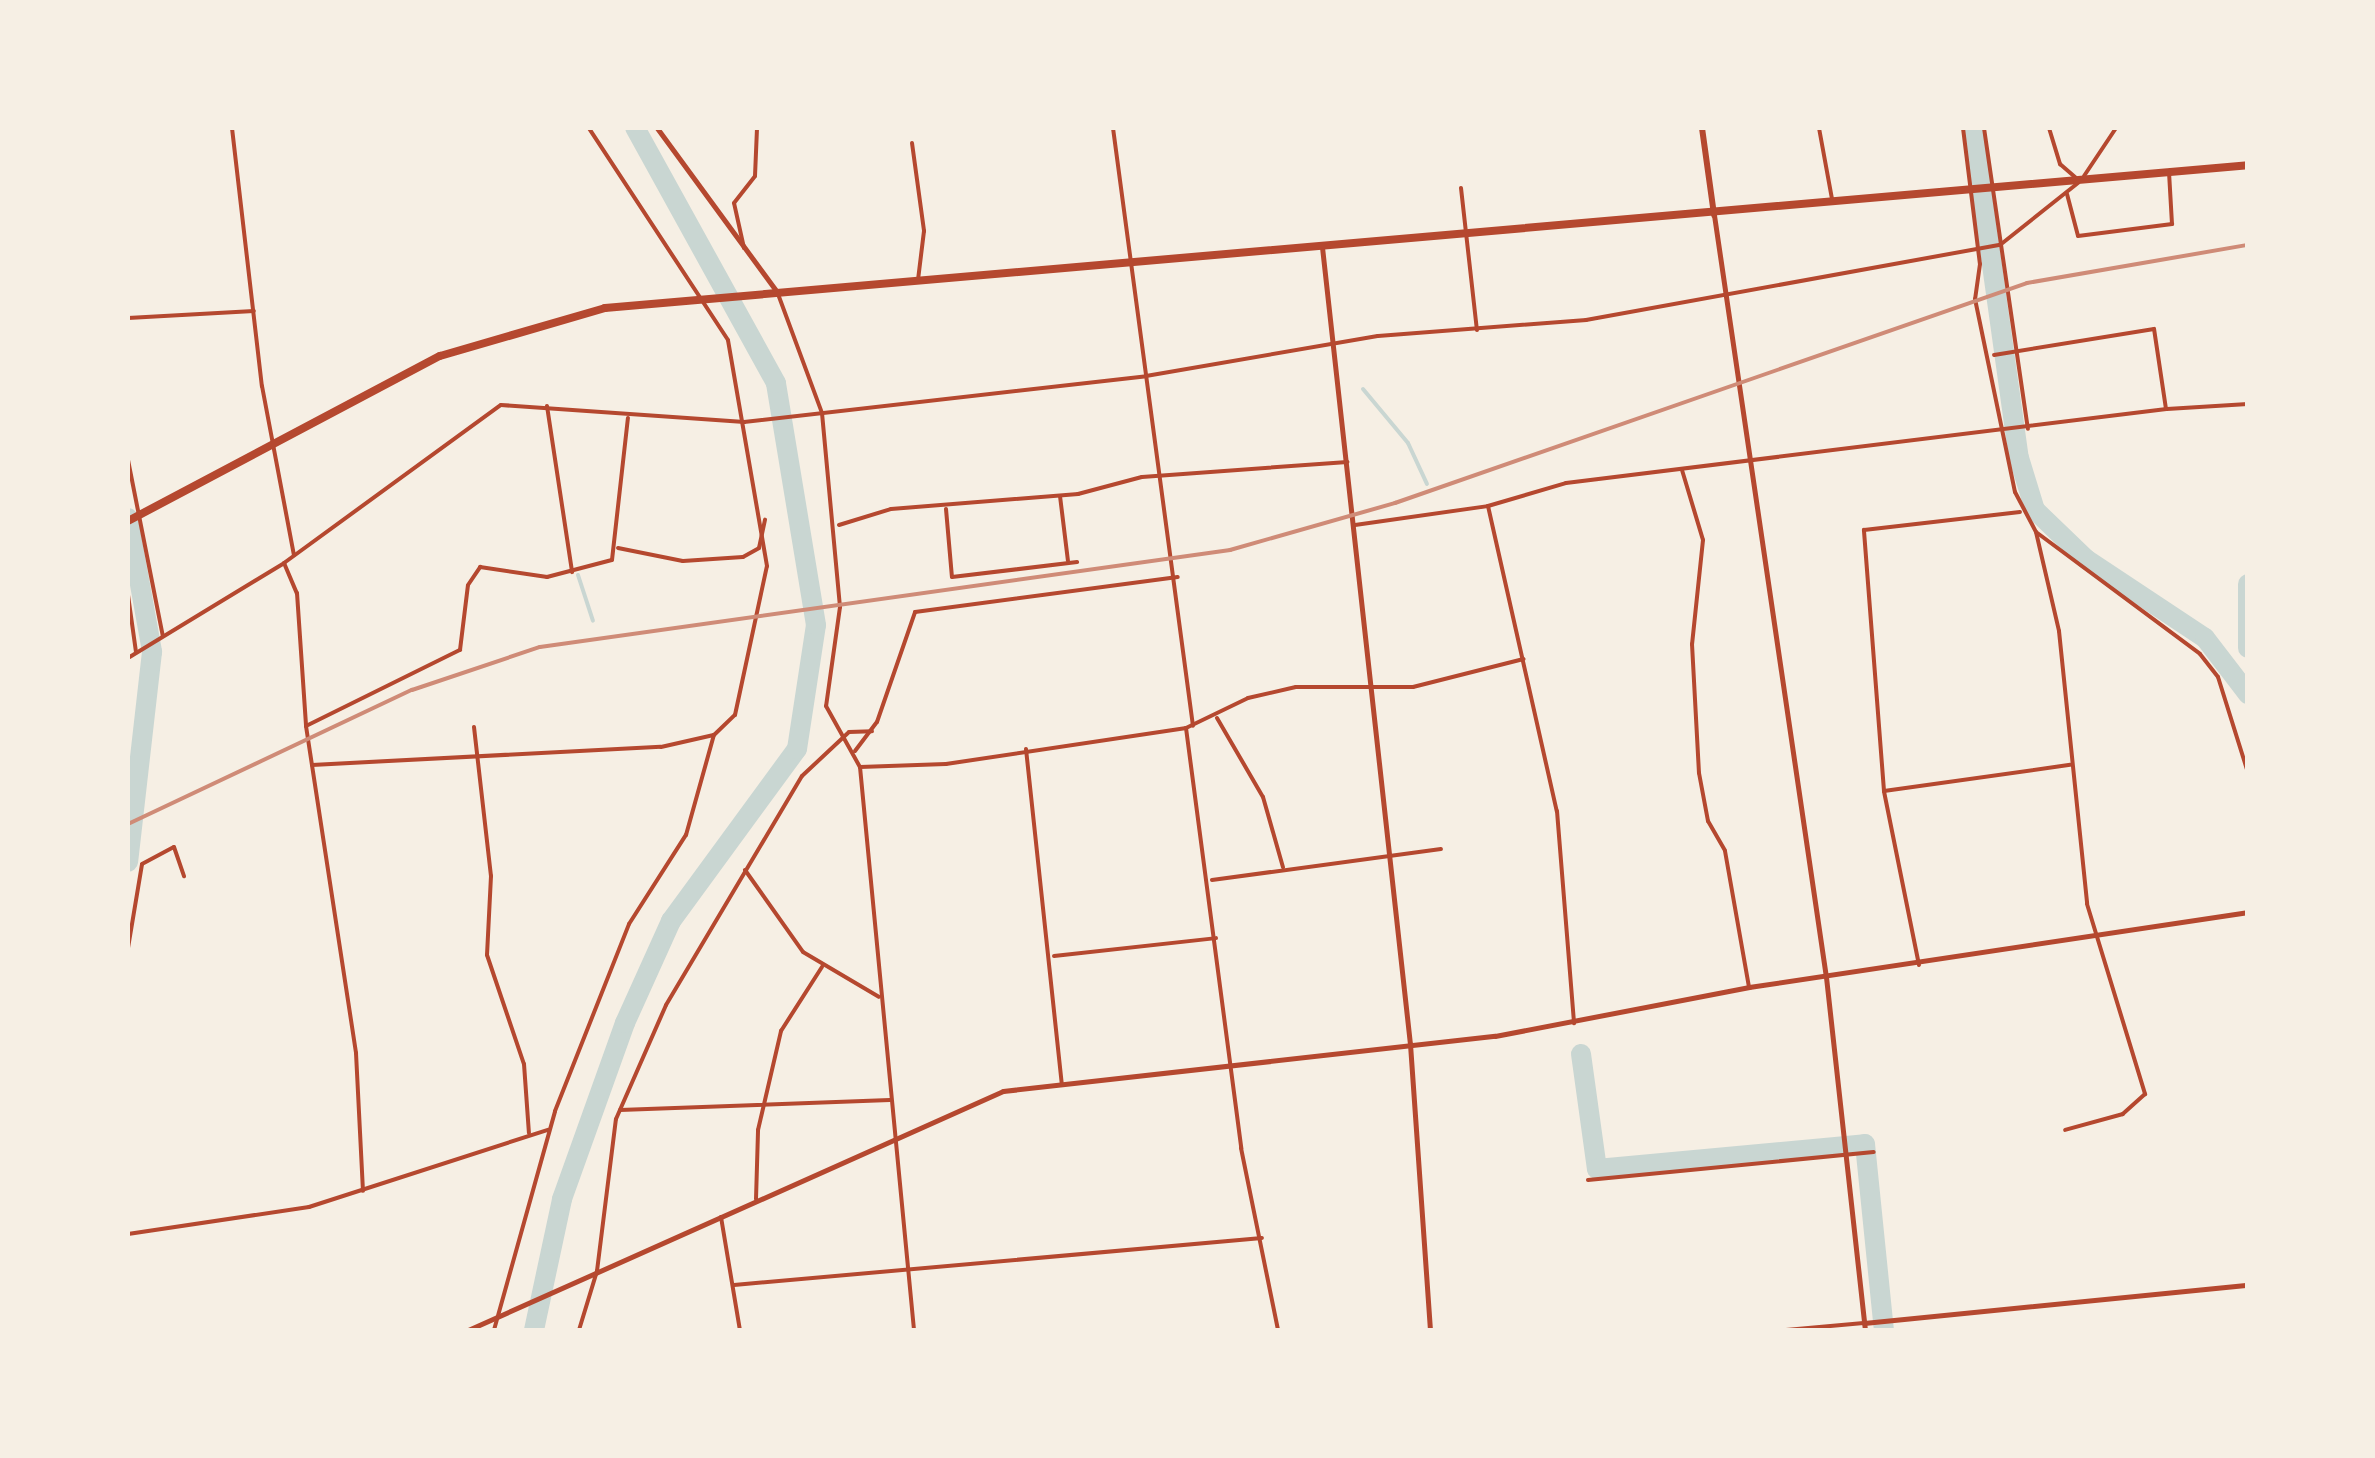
<!DOCTYPE html>
<style>
body{margin:0}
#map{position:relative;width:2375px;height:1458px;overflow:hidden;background:#f6efe4;font-family:"DejaVu Sans",sans-serif}
div>[style]{position:absolute}
[style*='--x']{left:calc(var(--x)*1px);top:calc(var(--y)*1px);width:calc(var(--w)*1px);rotate:calc(var(--a)*1deg)}
.stream>*{height:4px;margin:-2px;padding:0 2px;transform-origin:2px;border-radius:2px;background:#c9d6d2}
.river>*{height:20px;margin:-10px;padding:0 10px;transform-origin:10px;border-radius:10px;background:#c9d6d2}
.minor>*{height:4px;margin:-2px;padding:0 2px;transform-origin:2px;border-radius:2px;background:#b5482f}
.tertiary>*{height:5px;margin:-2.5px;padding:0 2.5px;transform-origin:2.5px;border-radius:2.5px;background:#b5482f}
.secondary>*{height:6px;margin:-3px;padding:0 3px;transform-origin:3px;border-radius:3px;background:#b5482f}
.trunk>*{height:8px;margin:-4px;padding:0 4px;transform-origin:4px;border-radius:4px;background:#b5482f}
.rail>*{height:4px;margin:-2px;padding:0 2px;transform-origin:2px;border-radius:2px;background:#cf8b77}
span{translate:-50% -50%;white-space:nowrap;text-align:center;line-height:1.15;-webkit-text-stroke:8px #f6efe4;paint-order:stroke}
.frame{position:absolute;inset:0;border:130px solid #f6efe4;pointer-events:none}
</style>
<div id="map">
<div class="stream">
<div style="--x:1363;--y:389;--w:70;--a:50.2"></div>
<div style="--x:1408;--y:443;--w:45;--a:65.1"></div>
<div style="--x:578;--y:575;--w:48;--a:71.9"></div>
</div>
<div class="river">
<div style="--x:1973;--y:128;--w:333;--a:82.1"></div>
<div style="--x:2019;--y:458;--w:54;--a:72.9"></div>
<div style="--x:2035;--y:510;--w:71;--a:43.9"></div>
<div style="--x:2086;--y:559;--w:143;--a:33.6"></div>
<div style="--x:2205;--y:638;--w:71;--a:52.5"></div>
<div style="--x:128;--y:518;--w:136;--a:79.8"></div>
<div style="--x:152;--y:652;--w:211;--a:96.5"></div>
<div style="--x:2248;--y:584;--w:64;--a:90"></div>
<div style="--x:1581;--y:1054;--w:116;--a:82.1"></div>
<div style="--x:1597;--y:1169;--w:269;--a:-5.3"></div>
<div style="--x:1865;--y:1144;--w:187;--a:84.2"></div>
<div style="--x:534;--y:1330;--w:134;--a:-77.9"></div>
<div style="--x:562;--y:1199;--w:187;--a:-70.3"></div>
<div style="--x:625;--y:1023;--w:112;--a:-65.7"></div>
<div style="--x:671;--y:921;--w:213;--a:-53.8"></div>
<div style="--x:797;--y:749;--w:125;--a:-81.3"></div>
<div style="--x:816;--y:625;--w:245;--a:-99.4"></div>
<div style="--x:776;--y:383;--w:291;--a:-118.9"></div>
</div>
<div class="minor">
<div style="--x:232;--y:128;--w:260;--a:83.4"></div>
<div style="--x:262;--y:386;--w:172;--a:79.3"></div>
<div style="--x:1113;--y:128;--w:603;--a:82.38"></div>
<div style="--x:1819;--y:128;--w:72;--a:79.6"></div>
<div style="--x:1963;--y:128;--w:137;--a:82.9"></div>
<div style="--x:1980;--y:264;--w:35;--a:98"></div>
<div style="--x:1975;--y:299;--w:197;--a:78.3"></div>
<div style="--x:2015;--y:492;--w:45;--a:62.3"></div>
<div style="--x:2036;--y:532;--w:102;--a:76.9"></div>
<div style="--x:2059;--y:631;--w:274;--a:84.1"></div>
<div style="--x:2087;--y:904;--w:199;--a:73"></div>
<div style="--x:2145;--y:1094;--w:30;--a:138"></div>
<div style="--x:2123;--y:1114;--w:60;--a:164.6"></div>
<div style="--x:1984;--y:128;--w:304;--a:81.7"></div>
<div style="--x:2049;--y:128;--w:38;--a:73"></div>
<div style="--x:2060;--y:164;--w:21;--a:41"></div>
<div style="--x:912;--y:143;--w:89;--a:82.2"></div>
<div style="--x:924;--y:231;--w:49;--a:97"></div>
<div style="--x:2084;--y:176;--w:58;--a:-56.3"></div>
<div style="--x:1461;--y:188;--w:143;--a:83.6"></div>
<div style="--x:2067;--y:194;--w:43;--a:75.3"></div>
<div style="--x:2078;--y:236;--w:95;--a:-7.3"></div>
<div style="--x:2172;--y:224;--w:52;--a:-93.3"></div>
<div style="--x:744;--y:248;--w:46;--a:-102.5"></div>
<div style="--x:734;--y:203;--w:34;--a:-52"></div>
<div style="--x:755;--y:176;--w:48;--a:-87.6"></div>
<div style="--x:778;--y:294;--w:127;--a:69.7"></div>
<div style="--x:822;--y:413;--w:195;--a:84.7"></div>
<div style="--x:840;--y:607;--w:100;--a:98"></div>
<div style="--x:826;--y:706;--w:70;--a:60.9"></div>
<div style="--x:860;--y:767;--w:566;--a:84.52"></div>
<div style="--x:128;--y:318;--w:126;--a:-3.2"></div>
<div style="--x:547;--y:406;--w:168;--a:81.4"></div>
<div style="--x:2167;--y:409;--w:81;--a:-3.5"></div>
<div style="--x:128;--y:460;--w:179;--a:78.8"></div>
<div style="--x:1682;--y:470;--w:73;--a:73.3"></div>
<div style="--x:1703;--y:540;--w:105;--a:96"></div>
<div style="--x:1692;--y:644;--w:129;--a:86.9"></div>
<div style="--x:1699;--y:773;--w:49;--a:79.4"></div>
<div style="--x:1708;--y:821;--w:34;--a:60"></div>
<div style="--x:1725;--y:851;--w:138;--a:80"></div>
<div style="--x:1060;--y:496;--w:65;--a:83"></div>
<div style="--x:1488;--y:506;--w:313;--a:77.3"></div>
<div style="--x:1557;--y:811;--w:213;--a:85.4"></div>
<div style="--x:946;--y:509;--w:68;--a:85"></div>
<div style="--x:952;--y:577;--w:126;--a:-6.8"></div>
<div style="--x:839;--y:525;--w:54;--a:-17.1"></div>
<div style="--x:891;--y:509;--w:188;--a:-4.6"></div>
<div style="--x:1078;--y:494;--w:66;--a:-14.9"></div>
<div style="--x:1142;--y:477;--w:206;--a:-4.2"></div>
<div style="--x:1355;--y:525;--w:134;--a:-8.1"></div>
<div style="--x:1488;--y:506;--w:81;--a:-16.4"></div>
<div style="--x:1566;--y:483;--w:605;--a:-7.03"></div>
<div style="--x:2166;--y:409;--w:81;--a:-98.5"></div>
<div style="--x:2154;--y:329;--w:162;--a:170.8"></div>
<div style="--x:2036;--y:532;--w:204;--a:36.6"></div>
<div style="--x:2200;--y:654;--w:29;--a:52"></div>
<div style="--x:2218;--y:677;--w:101;--a:72.6"></div>
<div style="--x:618;--y:548;--w:66;--a:11.3"></div>
<div style="--x:683;--y:561;--w:60;--a:-3.8"></div>
<div style="--x:743;--y:557;--w:18;--a:-29"></div>
<div style="--x:759;--y:548;--w:29;--a:-78"></div>
<div style="--x:284;--y:563;--w:33;--a:67"></div>
<div style="--x:297;--y:593;--w:133;--a:86.1"></div>
<div style="--x:306;--y:726;--w:331;--a:81.3"></div>
<div style="--x:356;--y:1053;--w:138;--a:87.1"></div>
<div style="--x:128;--y:595;--w:58;--a:82"></div>
<div style="--x:128;--y:658;--w:183;--a:-31.3"></div>
<div style="--x:284;--y:563;--w:268;--a:-36.1"></div>
<div style="--x:501;--y:405;--w:244;--a:4"></div>
<div style="--x:744;--y:422;--w:405;--a:-6.5"></div>
<div style="--x:1146;--y:376;--w:235;--a:-9.8"></div>
<div style="--x:1378;--y:336;--w:209;--a:-4.4"></div>
<div style="--x:1586;--y:320;--w:421;--a:-10.3"></div>
<div style="--x:2000;--y:245;--w:100;--a:-38.5"></div>
<div style="--x:1217;--y:718;--w:91;--a:59.8"></div>
<div style="--x:1263;--y:797;--w:73;--a:74.1"></div>
<div style="--x:306;--y:726;--w:172;--a:-26.3"></div>
<div style="--x:460;--y:650;--w:65;--a:-83"></div>
<div style="--x:468;--y:585;--w:22;--a:-56"></div>
<div style="--x:480;--y:567;--w:68;--a:8.5"></div>
<div style="--x:547;--y:577;--w:67;--a:-14.7"></div>
<div style="--x:612;--y:560;--w:143;--a:-83.6"></div>
<div style="--x:474;--y:727;--w:150;--a:83.5"></div>
<div style="--x:491;--y:876;--w:79;--a:92.9"></div>
<div style="--x:487;--y:955;--w:115;--a:71.3"></div>
<div style="--x:524;--y:1064;--w:69;--a:85.9"></div>
<div style="--x:1186;--y:728;--w:424;--a:82.5"></div>
<div style="--x:1241;--y:1148;--w:186;--a:78.5"></div>
<div style="--x:1026;--y:749;--w:337;--a:83.9"></div>
<div style="--x:855;--y:751;--w:36;--a:-53"></div>
<div style="--x:877;--y:722;--w:116;--a:-70.9"></div>
<div style="--x:915;--y:612;--w:265;--a:-7.6"></div>
<div style="--x:312;--y:765;--w:349;--a:-3"></div>
<div style="--x:661;--y:747;--w:54;--a:-12.8"></div>
<div style="--x:714;--y:735;--w:29;--a:-44"></div>
<div style="--x:735;--y:715;--w:152;--a:-77.9"></div>
<div style="--x:767;--y:566;--w:229;--a:-99.8"></div>
<div style="--x:728;--y:340;--w:254;--a:-123.3"></div>
<div style="--x:860;--y:767;--w:86;--a:-2"></div>
<div style="--x:946;--y:764;--w:243;--a:-8.5"></div>
<div style="--x:1186;--y:728;--w:69;--a:-25.8"></div>
<div style="--x:1248;--y:698;--w:49;--a:-12.9"></div>
<div style="--x:1296;--y:687;--w:117;--a:0"></div>
<div style="--x:1413;--y:687;--w:114;--a:-14.2"></div>
<div style="--x:1884;--y:791;--w:188;--a:-8"></div>
<div style="--x:745;--y:870;--w:100;--a:54.7"></div>
<div style="--x:803;--y:952;--w:88;--a:30.6"></div>
<div style="--x:1212;--y:880;--w:231;--a:-7.7"></div>
<div style="--x:128;--y:948;--w:85;--a:-80.5"></div>
<div style="--x:142;--y:864;--w:36;--a:-28"></div>
<div style="--x:174;--y:847;--w:31;--a:71"></div>
<div style="--x:1054;--y:956;--w:163;--a:-6.3"></div>
<div style="--x:1919;--y:965;--w:177;--a:-101.4"></div>
<div style="--x:1884;--y:791;--w:262;--a:-94.4"></div>
<div style="--x:1864;--y:530;--w:157;--a:-6.6"></div>
<div style="--x:620;--y:1110;--w:270;--a:-2.1"></div>
<div style="--x:1588;--y:1180;--w:287;--a:-5.6"></div>
<div style="--x:756;--y:1199;--w:69;--a:-88.3"></div>
<div style="--x:758;--y:1130;--w:102;--a:-76.9"></div>
<div style="--x:781;--y:1031;--w:76;--a:-57.4"></div>
<div style="--x:721;--y:1217;--w:115;--a:80.5"></div>
<div style="--x:128;--y:1234;--w:183;--a:-8.5"></div>
<div style="--x:309;--y:1207;--w:251;--a:-17.9"></div>
<div style="--x:734;--y:1285;--w:530;--a:-5.09"></div>
<div style="--x:494;--y:1330;--w:227;--a:-74.4"></div>
<div style="--x:555;--y:1111;--w:201;--a:-68.4"></div>
<div style="--x:629;--y:924;--w:106;--a:-57.4"></div>
<div style="--x:686;--y:835;--w:104;--a:-74.4"></div>
<div style="--x:579;--y:1330;--w:62;--a:-73"></div>
<div style="--x:597;--y:1271;--w:153;--a:-82.9"></div>
<div style="--x:616;--y:1119;--w:124;--a:-66.3"></div>
<div style="--x:666;--y:1005;--w:266;--a:-59.3"></div>
<div style="--x:802;--y:776;--w:64;--a:-43.1"></div>
<div style="--x:849;--y:732;--w:23;--a:-2"></div>
<div style="--x:1786;--y:1330;--w:78;--a:-5.1"></div>
</div>
<div class="tertiary">
<div style="--x:657;--y:128;--w:203;--a:53.8"></div>
<div style="--x:1714;--y:215;--w:770;--a:81.64"></div>
<div style="--x:1826;--y:977;--w:355;--a:83.7"></div>
<div style="--x:1322;--y:247;--w:802;--a:83.7"></div>
<div style="--x:1410;--y:1044;--w:287;--a:86"></div>
<div style="--x:1864;--y:1323;--w:386;--a:-5.7"></div>
<div style="--x:468;--y:1330;--w:586;--a:-24.07"></div>
<div style="--x:1003;--y:1091;--w:495;--a:-6.4"></div>
<div style="--x:1495;--y:1036;--w:259;--a:-10.9"></div>
<div style="--x:1749;--y:987;--w:505;--a:-8.55"></div>
</div>
<div class="secondary">
<div style="--x:1702;--y:128;--w:88;--a:82.1"></div>
</div>
<div class="trunk">
<div style="--x:128;--y:521;--w:353;--a:-27.9"></div>
<div style="--x:440;--y:356;--w:172;--a:-16.2"></div>
<div style="--x:605;--y:308;--w:1649;--a:-4.97"></div>
</div>
<div class="rail">
<div style="--x:128;--y:824;--w:314;--a:-25.3"></div>
<div style="--x:412;--y:690;--w:135;--a:-18.6"></div>
<div style="--x:540;--y:647;--w:697;--a:-8"></div>
<div style="--x:1230;--y:550;--w:172;--a:-15.9"></div>
<div style="--x:1395;--y:503;--w:669;--a:-19.19"></div>
<div style="--x:2027;--y:283;--w:224;--a:-9.8"></div>
</div>
<div class="frame"></div>
</div>
